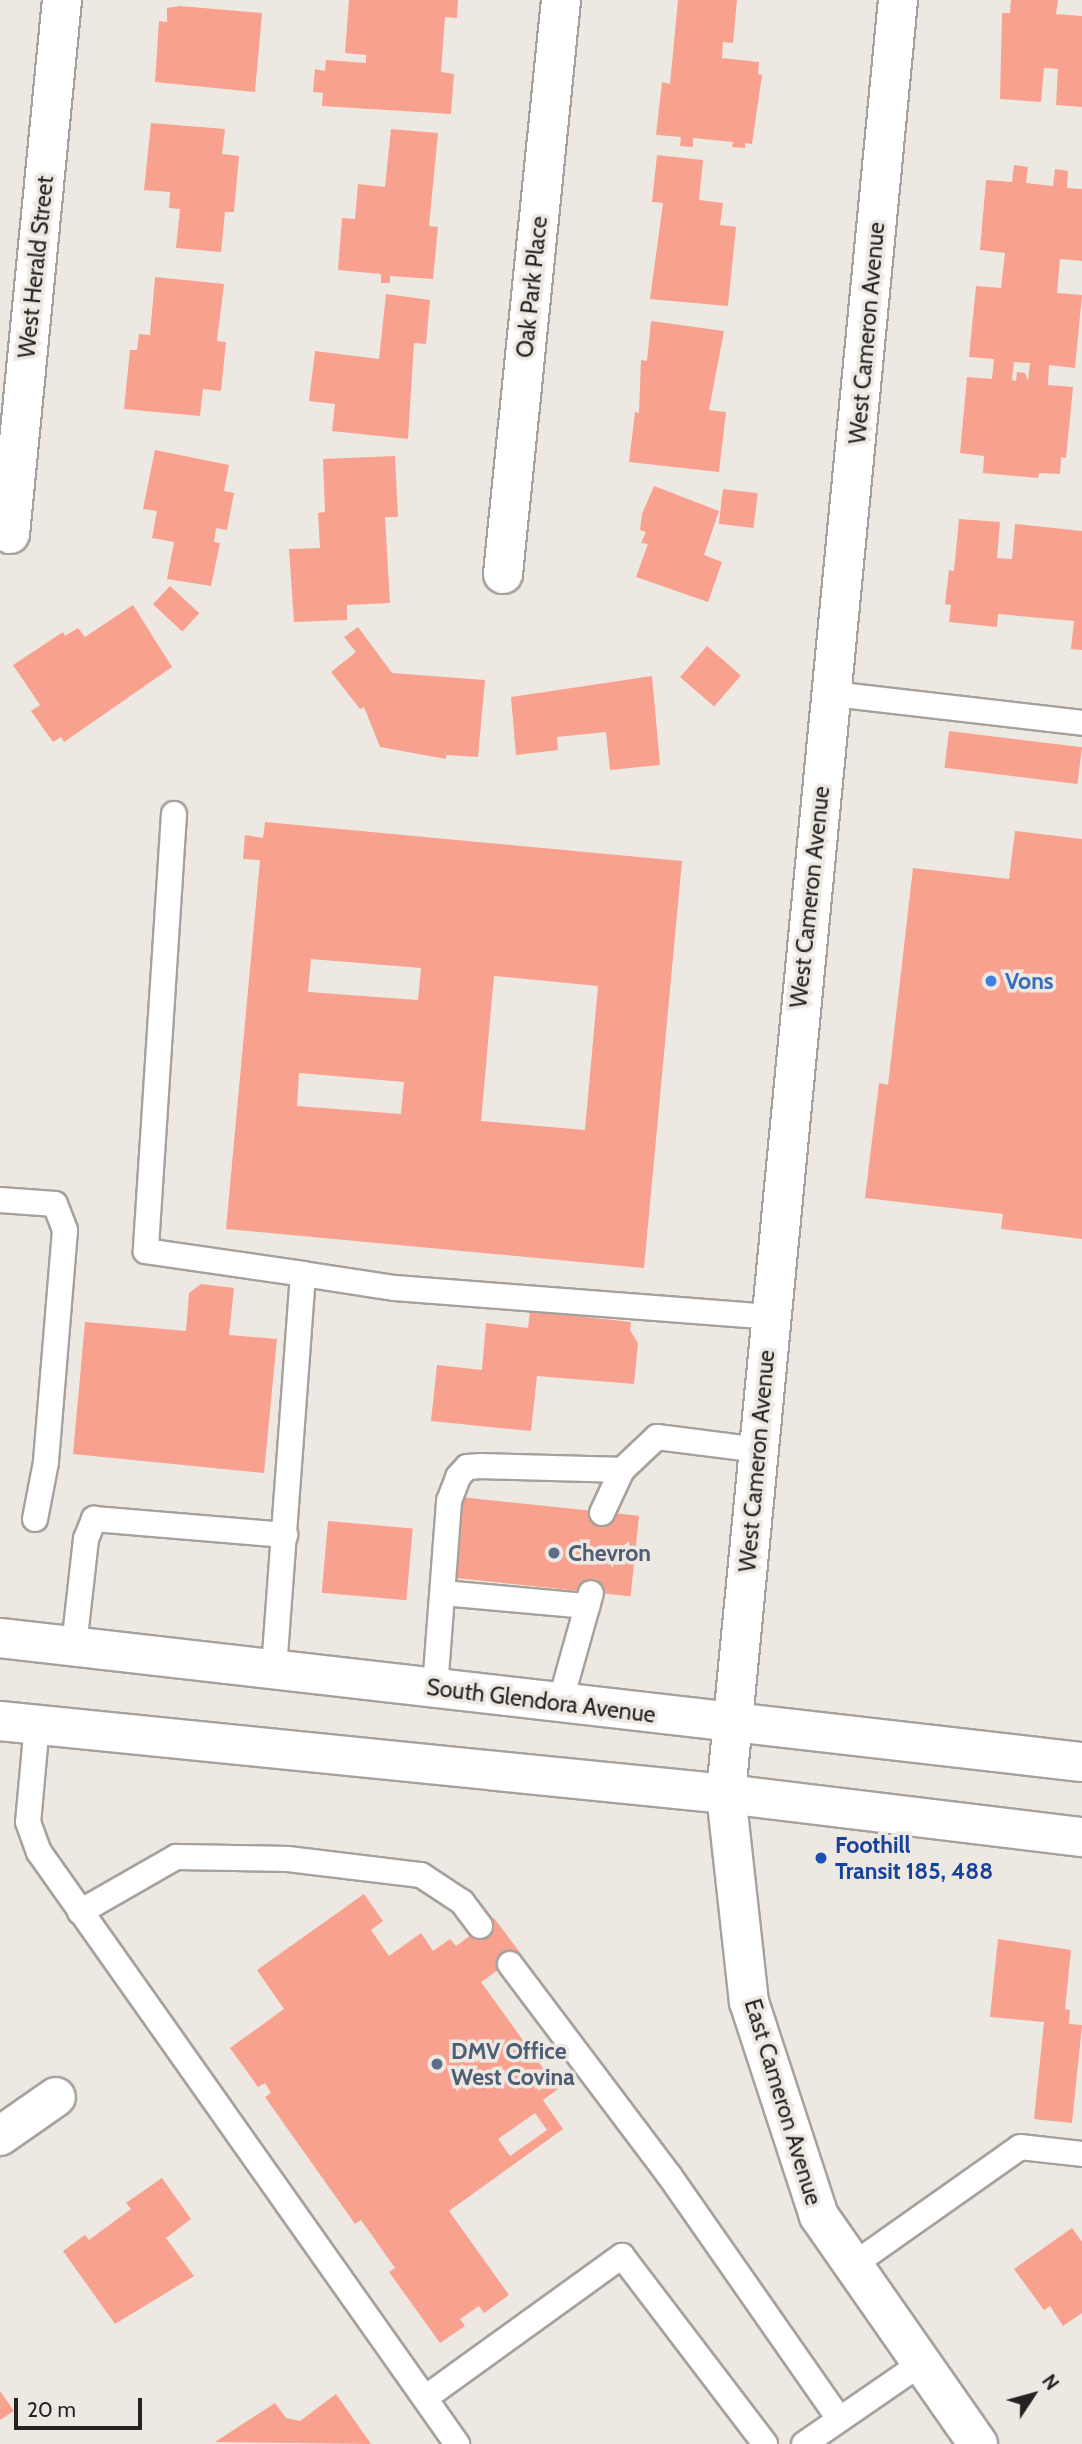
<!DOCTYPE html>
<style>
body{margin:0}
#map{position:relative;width:1082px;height:2444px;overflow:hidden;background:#eee8e3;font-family:Cabin,sans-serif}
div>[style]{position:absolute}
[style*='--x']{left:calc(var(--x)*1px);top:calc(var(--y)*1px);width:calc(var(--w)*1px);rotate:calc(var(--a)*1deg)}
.building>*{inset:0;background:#f9a18f;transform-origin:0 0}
.roads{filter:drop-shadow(2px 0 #a7a19d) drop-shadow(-2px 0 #a7a19d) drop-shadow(0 2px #a7a19d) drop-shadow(0 -2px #a7a19d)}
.lane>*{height:24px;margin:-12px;padding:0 12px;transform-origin:12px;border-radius:12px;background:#fff}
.street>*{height:38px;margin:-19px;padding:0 19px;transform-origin:19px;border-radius:19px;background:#fff}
.secondary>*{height:38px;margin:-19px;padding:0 19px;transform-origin:19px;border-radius:19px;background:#fff}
.primary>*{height:38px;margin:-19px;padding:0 19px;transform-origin:19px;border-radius:19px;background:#fff}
.dots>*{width:19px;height:19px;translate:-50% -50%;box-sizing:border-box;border:4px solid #eee8e3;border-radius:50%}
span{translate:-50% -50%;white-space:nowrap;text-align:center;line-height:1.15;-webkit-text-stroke:7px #eee8e3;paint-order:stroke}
.street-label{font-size:23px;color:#252321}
.shop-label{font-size:23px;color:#366cbe;font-weight:700}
.left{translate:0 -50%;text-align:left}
.service-label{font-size:23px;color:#4e5e75;font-weight:700}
.transit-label{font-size:23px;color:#164399;font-weight:700}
.north{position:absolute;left:998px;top:2360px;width:70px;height:70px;-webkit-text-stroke:5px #eee8e3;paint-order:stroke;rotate:54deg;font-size:19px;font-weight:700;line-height:28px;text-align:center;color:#252321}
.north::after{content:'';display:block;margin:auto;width:24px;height:32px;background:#252321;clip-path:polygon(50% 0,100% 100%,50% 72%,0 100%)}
.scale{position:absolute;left:14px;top:2398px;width:128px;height:32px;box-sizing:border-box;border:4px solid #252321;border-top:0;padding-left:9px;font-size:21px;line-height:24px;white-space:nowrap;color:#252321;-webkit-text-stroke:5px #eee8e3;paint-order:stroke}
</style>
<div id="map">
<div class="building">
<div style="clip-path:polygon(349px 0,458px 0,457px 18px,445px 17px,441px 72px,454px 74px,451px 114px,322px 106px,323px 93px,313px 92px,315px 69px,325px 71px,326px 60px,366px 63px,366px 55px,345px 53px)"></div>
<div style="clip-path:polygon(678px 0,737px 0,733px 43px,723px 42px,722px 58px,759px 62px,758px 74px,762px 75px,752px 144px,745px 143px,745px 148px,732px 147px,733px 142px,693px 138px,693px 147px,680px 146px,681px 137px,656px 135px,662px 82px,670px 84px)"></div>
<div style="clip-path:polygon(1011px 0,1058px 0,1056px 14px,1082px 16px,1082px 107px,1056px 105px,1058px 69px,1044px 68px,1041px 102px,1000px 99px,1002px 13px,1010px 13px)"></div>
<div style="clip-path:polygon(180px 6px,262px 13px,255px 92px,155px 82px,159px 21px,167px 22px,167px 8px)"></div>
<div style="clip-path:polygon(151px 123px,225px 129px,222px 154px,239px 156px,234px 212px,225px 212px,221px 252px,176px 248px,180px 209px,169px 208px,170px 192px,144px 190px)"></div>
<div style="clip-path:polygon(391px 129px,438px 133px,429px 226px,438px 227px,433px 279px,390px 276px,390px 283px,381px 283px,381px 274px,338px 270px,342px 218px,355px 219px,358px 184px,385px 187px)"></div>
<div style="clip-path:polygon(657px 155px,703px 160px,699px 200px,723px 203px,720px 225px,736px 227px,728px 306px,650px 299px,663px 203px,652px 202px)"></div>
<div style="clip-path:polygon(evenodd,1014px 165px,1028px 167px,1026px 183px,1053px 186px,1055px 169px,1068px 171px,1067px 188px,1082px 189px,1082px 261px,1060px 259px,1057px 293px,1082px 295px,1075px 368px,1049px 365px,1048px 385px,1073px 387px,1066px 458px,1061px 457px,1060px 474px,1039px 473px,1038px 478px,983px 473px,984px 456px,960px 453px,967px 377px,992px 379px,994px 359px,969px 357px,976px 286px,1001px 288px,1005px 253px,980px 250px,986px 180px,1012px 182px,1014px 165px,1014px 362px,1030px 363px,1028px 381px,1025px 373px,1017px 372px,1016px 381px,1012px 380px,1014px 362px)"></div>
<div style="clip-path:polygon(155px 277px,224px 284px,217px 341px,226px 342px,221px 391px,203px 389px,200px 416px,124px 409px,130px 350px,137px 350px,139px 334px,150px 335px)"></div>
<div style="clip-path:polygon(386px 294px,430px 300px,426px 344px,414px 343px,408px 439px,332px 431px,335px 404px,309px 401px,315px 351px,379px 359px)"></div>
<div style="clip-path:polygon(651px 321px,724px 331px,709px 410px,726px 412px,719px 472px,629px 462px,635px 412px,639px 413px,641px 360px,647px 361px)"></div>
<div style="clip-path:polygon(155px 450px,229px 465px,224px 491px,234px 493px,227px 530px,216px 528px,214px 542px,220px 543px,211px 586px,167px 579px,174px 542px,152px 538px,157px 511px,143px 509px)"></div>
<div style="clip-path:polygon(395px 456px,398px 517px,385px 517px,390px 603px,347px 605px,347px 620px,294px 622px,289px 549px,320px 548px,318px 513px,325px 512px,323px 459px)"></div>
<div style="clip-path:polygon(654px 486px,719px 511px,704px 555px,722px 562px,708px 602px,636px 577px,648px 544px,641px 543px,646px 532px,640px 530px,642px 514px)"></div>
<div style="left:723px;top:489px;width:35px;height:35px;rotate:7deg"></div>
<div style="clip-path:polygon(959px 519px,1000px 522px,997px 558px,1012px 559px,1015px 524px,1082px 531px,1082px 650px,1071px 649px,1074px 621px,998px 614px,997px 627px,949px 622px,951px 605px,945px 604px,949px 570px,954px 571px)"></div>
<div style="left:170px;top:586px;width:40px;height:25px;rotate:43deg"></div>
<div style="clip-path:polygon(133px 605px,172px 667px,64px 742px,61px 737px,53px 742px,31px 711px,40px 705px,13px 665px,63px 632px,65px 636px,78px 628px,85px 637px)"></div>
<div style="clip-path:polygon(358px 627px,392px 673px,485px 680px,478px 757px,446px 755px,446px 759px,380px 747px,364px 707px,360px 709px,331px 672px,356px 652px,344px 637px)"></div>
<div style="left:707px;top:646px;width:45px;height:41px;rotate:41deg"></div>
<div style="clip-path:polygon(652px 676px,660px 765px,610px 770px,606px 732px,557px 737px,558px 750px,516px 755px,511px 697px)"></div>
<div style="left:949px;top:731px;width:134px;height:37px;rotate:7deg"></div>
<div style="clip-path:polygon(evenodd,265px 822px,682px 861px,644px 1268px,226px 1229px,260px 860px,243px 859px,245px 835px,263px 838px,265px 822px,311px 959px,421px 968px,418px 1000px,308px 992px,311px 959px,265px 822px,494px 976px,598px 986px,585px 1130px,481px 1121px,494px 976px,265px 822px,299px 1073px,404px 1082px,401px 1114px,297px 1106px,299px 1073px)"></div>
<div style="clip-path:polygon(1015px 831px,1082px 839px,1082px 1239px,1001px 1229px,1003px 1214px,865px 1198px,879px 1083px,888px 1085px,913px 868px,1009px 879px)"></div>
<div style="clip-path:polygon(201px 1284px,234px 1288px,229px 1335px,277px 1339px,264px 1473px,73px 1454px,85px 1322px,186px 1331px,189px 1293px)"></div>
<div style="clip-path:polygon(530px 1311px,631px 1322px,630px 1330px,638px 1343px,634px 1384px,537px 1376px,531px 1431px,431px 1421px,437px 1365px,482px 1370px,486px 1323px,528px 1328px)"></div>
<div style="left:460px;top:1497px;width:180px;height:81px;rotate:6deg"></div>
<div style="left:328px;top:1521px;width:85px;height:72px;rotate:5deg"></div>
<div style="clip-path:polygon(evenodd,364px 1894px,383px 1921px,371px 1930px,389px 1956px,421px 1933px,433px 1951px,450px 1939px,456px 1946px,494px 1918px,521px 1954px,481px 1982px,558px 2089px,543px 2100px,563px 2129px,449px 2211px,509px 2295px,484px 2313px,479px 2306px,460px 2319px,465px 2326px,440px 2343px,389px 2272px,395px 2268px,361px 2220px,355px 2224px,265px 2097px,271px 2093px,265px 2083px,258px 2087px,230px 2048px,284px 2009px,257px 1970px,364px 1894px,535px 2113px,547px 2130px,510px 2156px,498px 2139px,535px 2113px)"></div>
<div style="clip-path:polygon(998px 1939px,1071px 1950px,1065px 2009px,1070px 2010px,1069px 2024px,1082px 2025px,1072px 2123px,1034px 2119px,1044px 2022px,990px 2017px)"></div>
<div style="clip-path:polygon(162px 2178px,191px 2219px,166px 2238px,194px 2276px,115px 2324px,63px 2251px,85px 2235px,89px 2240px,131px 2209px,126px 2203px)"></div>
<div style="clip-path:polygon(1072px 2228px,1082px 2242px,1082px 2313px,1063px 2326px,1050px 2306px,1044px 2310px,1014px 2269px)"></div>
<div style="clip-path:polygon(0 2391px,14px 2411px,0 2420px)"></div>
<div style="clip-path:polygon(336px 2394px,371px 2444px,215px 2442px,275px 2403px,286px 2418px,300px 2421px)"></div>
</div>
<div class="roads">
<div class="lane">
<div style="--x:833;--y:694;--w:251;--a:6.6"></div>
<div style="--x:174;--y:814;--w:438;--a:93.7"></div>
<div style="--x:146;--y:1251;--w:159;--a:8.3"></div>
<div style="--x:303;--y:1274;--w:397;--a:94.2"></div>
<div style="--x:0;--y:1200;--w:55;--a:4.2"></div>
<div style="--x:55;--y:1204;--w:28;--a:69"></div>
<div style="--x:65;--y:1230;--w:233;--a:94.7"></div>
<div style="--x:46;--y:1462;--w:58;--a:100.9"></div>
<div style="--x:303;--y:1274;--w:93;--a:8.7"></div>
<div style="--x:395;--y:1288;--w:376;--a:4.4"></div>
<div style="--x:602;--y:1513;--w:47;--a:-65.1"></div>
<div style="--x:622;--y:1470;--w:48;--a:-43.3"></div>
<div style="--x:657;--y:1437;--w:102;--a:7.3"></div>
<div style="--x:443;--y:1593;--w:145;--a:5.2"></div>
<div style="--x:74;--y:1646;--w:108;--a:-83.6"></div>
<div style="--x:86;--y:1539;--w:22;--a:-68"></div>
<div style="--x:94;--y:1519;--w:192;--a:4.8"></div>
<div style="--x:435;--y:1688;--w:188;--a:-85.7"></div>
<div style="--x:449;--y:1501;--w:26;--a:-69"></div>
<div style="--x:458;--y:1477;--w:13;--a:-48"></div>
<div style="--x:467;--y:1467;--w:15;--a:-4"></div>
<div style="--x:482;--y:1466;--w:140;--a:1.6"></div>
<div style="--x:560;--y:1703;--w:114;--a:-74.3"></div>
<div style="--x:37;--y:1724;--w:98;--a:95.2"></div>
<div style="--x:28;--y:1822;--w:32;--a:70"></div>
<div style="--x:39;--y:1852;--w:725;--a:54.77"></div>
<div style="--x:80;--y:1912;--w:111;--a:-29.8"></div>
<div style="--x:176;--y:1857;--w:112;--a:1"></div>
<div style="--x:288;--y:1859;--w:134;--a:6.9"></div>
<div style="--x:421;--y:1875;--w:49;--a:33.4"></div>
<div style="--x:462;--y:1902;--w:30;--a:53"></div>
<div style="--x:510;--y:1964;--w:264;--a:53"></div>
<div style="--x:669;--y:2175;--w:297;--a:55.1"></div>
<div style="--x:853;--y:2265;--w:204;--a:-35.2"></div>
<div style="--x:1020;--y:2147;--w:62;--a:6.4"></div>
<div style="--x:425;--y:2398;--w:243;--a:-35.8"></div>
<div style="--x:622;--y:2256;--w:236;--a:52.7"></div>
<div style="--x:804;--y:2444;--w:143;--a:-34.5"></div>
</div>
<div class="street">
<div style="--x:10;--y:534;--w:537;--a:-84.44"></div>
<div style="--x:503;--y:574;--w:577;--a:-84.23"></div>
<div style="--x:0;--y:2136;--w:68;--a:-34.9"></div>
</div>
<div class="secondary">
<div style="--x:898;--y:0;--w:1802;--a:95.48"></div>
<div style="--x:726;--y:1794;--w:209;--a:83.7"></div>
<div style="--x:749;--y:2002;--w:225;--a:71.9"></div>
<div style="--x:819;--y:2216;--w:278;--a:55.1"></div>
</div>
<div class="primary">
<div style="--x:0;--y:1638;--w:1089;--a:6.54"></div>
<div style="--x:0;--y:1721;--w:730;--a:5.74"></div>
<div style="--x:726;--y:1794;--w:359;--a:6.9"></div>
</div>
</div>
<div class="dots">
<div style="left:991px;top:981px;background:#3f7fe0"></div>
<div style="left:554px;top:1553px;background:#5c6f8a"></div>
<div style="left:821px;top:1858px;background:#1a4fb4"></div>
<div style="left:437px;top:2064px;background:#5c6f8a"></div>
</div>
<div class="street-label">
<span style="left:36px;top:267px;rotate:-84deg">West Herald Street</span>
<span style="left:532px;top:287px;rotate:-84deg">Oak Park Place</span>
<span style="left:867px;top:333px;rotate:-85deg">West Cameron Avenue</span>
<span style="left:810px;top:897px;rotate:-84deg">West Cameron Avenue</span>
<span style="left:757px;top:1461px;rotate:-85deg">West Cameron Avenue</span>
<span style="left:541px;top:1701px;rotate:7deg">South Glendora Avenue</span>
<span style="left:783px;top:2102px;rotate:73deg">East Cameron Avenue</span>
</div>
<div class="shop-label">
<span class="left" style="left:1005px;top:981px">Vons</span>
</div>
<div class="service-label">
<span class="left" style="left:568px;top:1553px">Chevron</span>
<span class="left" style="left:451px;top:2064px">DMV Office<br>West Covina</span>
</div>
<div class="transit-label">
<span class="left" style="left:835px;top:1858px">Foothill<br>Transit 185, 488</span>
</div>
<div class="north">N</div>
<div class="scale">20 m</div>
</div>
